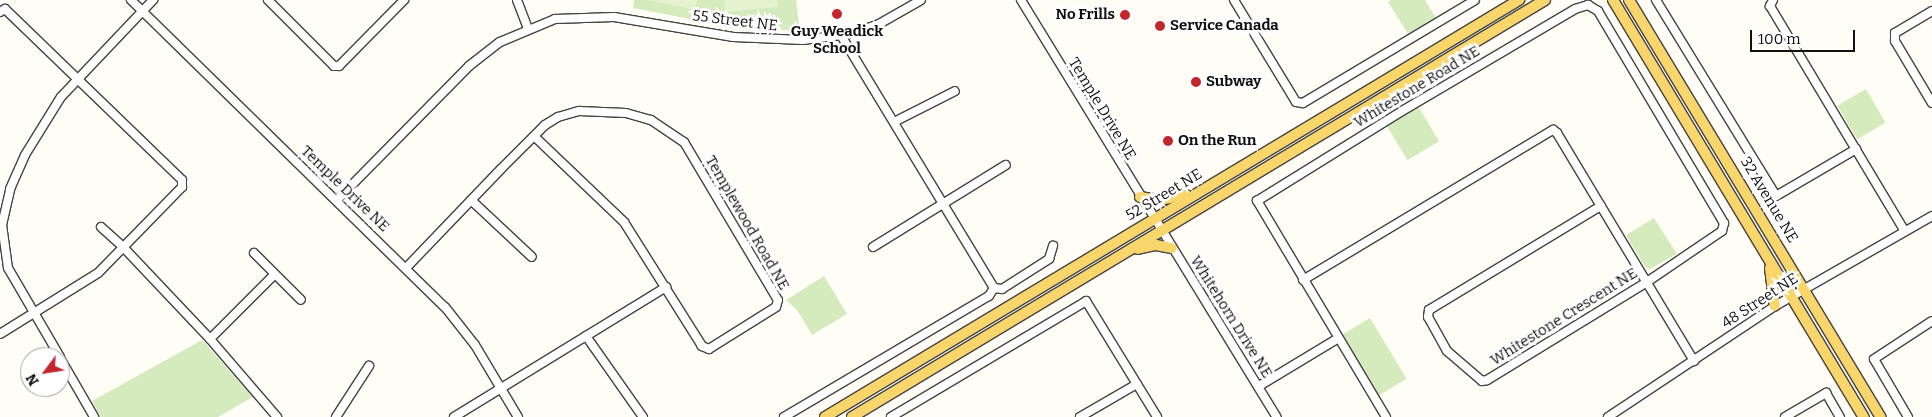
<!DOCTYPE html>
<style>
body{margin:0}
#map{position:relative;width:1932px;height:417px;overflow:hidden;background:#fffdf5;font-family:Bitter,serif}
div>[style]{position:absolute}
[style*='--x']{left:calc(var(--x)*1px);top:calc(var(--y)*1px);width:calc(var(--w)*1px);rotate:calc(var(--a)*1deg)}
.green>*{inset:0;background:#d5ebbd;transform-origin:0 0}
.pitch>*{inset:0;background:#e6f2cf}
.roads{filter:drop-shadow(1px 0 #444) drop-shadow(-1px 0 #444) drop-shadow(0 1px #444) drop-shadow(0 -1px #444)}
.minor>*{height:8px;margin:-4px;padding:0 4px;transform-origin:4px;border-radius:4px;background:#fff}
.major>*{height:10px;margin:-5px;padding:0 5px;transform-origin:5px;border-radius:5px;background:#f9d66b}
.dots>*{width:14px;height:14px;translate:-50% -50%;box-sizing:border-box;border:2px solid #fff;border-radius:50%}
span{translate:-50% -50%;white-space:nowrap;text-align:center;line-height:1.15;-webkit-text-stroke:5px #fff;paint-order:stroke}
.poi-label{font-size:15px;color:#111;font-weight:700}
.right{translate:-100% -50%;text-align:right}
.left{translate:0 -50%;text-align:left}
.street-label{font-size:15px;color:#111}
.north{position:absolute;left:20px;top:347px;width:50px;height:50px;box-sizing:border-box;background:#fff;border:1px solid #a0a0a0;border-radius:50%;rotate:239deg;font-size:14px;font-weight:700;line-height:20px;text-align:center;color:#111}
.north::after{content:'';display:block;margin:auto;width:18px;height:22px;background:#c4262e;clip-path:polygon(50% 0,100% 100%,50% 72%,0 100%)}
.scale{position:absolute;left:1750px;top:30px;width:105px;height:22px;box-sizing:border-box;border:2px solid #111;border-top:0;padding-left:6px;font-size:15px;line-height:18px;white-space:nowrap;color:#111;-webkit-text-stroke:4px #fff;paint-order:stroke}
</style>
<div id="map">
<div class="green">
<div style="clip-path:polygon(634px 0,796px 0,800px 31px,731px 27px,633px 8px)"></div>
<div style="clip-path:polygon(1391px 0,1425px 0,1436px 18px,1408px 34px,1388px 2px)"></div>
<div style="left:1866px;top:89px;width:39px;height:33px;rotate:60deg"></div>
<div style="left:1418px;top:106px;width:41px;height:37px;rotate:59deg"></div>
<div style="clip-path:polygon(1654px 218px,1677px 254px,1650px 269px,1645px 267px,1626px 235px)"></div>
<div style="clip-path:polygon(824px 276px,847px 314px,812px 335px,797px 310px,786px 300px)"></div>
<div style="left:1370px;top:318px;width:71px;height:34px;rotate:59deg"></div>
<div style="clip-path:polygon(202px 340px,253px 397px,218px 417px,101px 417px,92px 401px)"></div>
</div>
<div class="pitch">
<div style="clip-path:polygon(648px 0,697px 0,695px 10px)"></div>
<div style="clip-path:polygon(724px 0,777px 0,778px 7px,725px 12px)"></div>
</div>
<div class="roads">
<div class="minor">
<div style="--x:131;--y:0;--w:439;--a:44.4"></div>
<div style="--x:445;--y:307;--w:48;--a:51.7"></div>
<div style="--x:475;--y:345;--w:84;--a:59.2"></div>
<div style="--x:268;--y:0;--w:93;--a:45"></div>
<div style="--x:334;--y:66;--w:5;--a:0"></div>
<div style="--x:339;--y:66;--w:93;--a:-45.4"></div>
<div style="--x:517;--y:0;--w:30;--a:69"></div>
<div style="--x:1021;--y:0;--w:489;--a:58.5"></div>
<div style="--x:1234;--y:0;--w:119;--a:58.7"></div>
<div style="--x:1296;--y:102;--w:7;--a:8"></div>
<div style="--x:1303;--y:103;--w:200;--a:-30.9"></div>
<div style="--x:1656;--y:0;--w:230;--a:58.5"></div>
<div style="--x:1776;--y:196;--w:93;--a:-30.4"></div>
<div style="--x:1773;--y:0;--w:7;--a:117"></div>
<div style="--x:1770;--y:6;--w:261;--a:59.1"></div>
<div style="--x:1932;--y:11;--w:43;--a:149.3"></div>
<div style="--x:1895;--y:33;--w:8;--a:90"></div>
<div style="--x:1895;--y:41;--w:72;--a:59.2"></div>
<div style="--x:0;--y:12;--w:6;--a:-31"></div>
<div style="--x:5;--y:9;--w:246;--a:44"></div>
<div style="--x:182;--y:180;--w:7;--a:90"></div>
<div style="--x:182;--y:187;--w:120;--a:134.3"></div>
<div style="--x:98;--y:273;--w:115;--a:148.1"></div>
<div style="--x:842;--y:37;--w:293;--a:58.8"></div>
<div style="--x:894;--y:122;--w:68;--a:-26.9"></div>
<div style="--x:337;--y:200;--w:188;--a:-45.4"></div>
<div style="--x:469;--y:66;--w:39;--a:-38"></div>
<div style="--x:500;--y:42;--w:60;--a:-22.7"></div>
<div style="--x:555;--y:19;--w:59;--a:-1.9"></div>
<div style="--x:614;--y:17;--w:121;--a:9.5"></div>
<div style="--x:733;--y:37;--w:70;--a:2.5"></div>
<div style="--x:803;--y:40;--w:47;--a:-7.3"></div>
<div style="--x:850;--y:34;--w:31;--a:-19"></div>
<div style="--x:879;--y:24;--w:48;--a:-29.7"></div>
<div style="--x:471;--y:200;--w:83;--a:43.1"></div>
<div style="--x:101;--y:227;--w:31;--a:42"></div>
<div style="--x:124;--y:248;--w:125;--a:46.6"></div>
<div style="--x:210;--y:339;--w:103;--a:49.3"></div>
<div style="--x:873;--y:247;--w:156;--a:-31.7"></div>
<div style="--x:254;--y:253;--w:66;--a:45"></div>
<div style="--x:406;--y:268;--w:137;--a:-46.2"></div>
<div style="--x:501;--y:169;--w:62;--a:-45"></div>
<div style="--x:545;--y:125;--w:15;--a:-32"></div>
<div style="--x:558;--y:117;--w:22;--a:-16"></div>
<div style="--x:579;--y:111;--w:47;--a:2.4"></div>
<div style="--x:626;--y:113;--w:26;--a:16"></div>
<div style="--x:651;--y:120;--w:40;--a:34"></div>
<div style="--x:684;--y:142;--w:184;--a:59.3"></div>
<div style="--x:778;--y:300;--w:7;--a:106"></div>
<div style="--x:776;--y:307;--w:79;--a:147.9"></div>
<div style="--x:709;--y:349;--w:8;--a:-157"></div>
<div style="--x:702;--y:346;--w:146;--a:-122.2"></div>
<div style="--x:624;--y:222;--w:124;--a:-136.3"></div>
<div style="--x:1303;--y:280;--w:292;--a:-31"></div>
<div style="--x:1553;--y:130;--w:5;--a:37"></div>
<div style="--x:1557;--y:133;--w:266;--a:59"></div>
<div style="--x:994;--y:288;--w:8;--a:7"></div>
<div style="--x:1002;--y:289;--w:56;--a:-32.6"></div>
<div style="--x:1049;--y:259;--w:14;--a:-73"></div>
<div style="--x:586;--y:336;--w:99;--a:54.9"></div>
<div style="--x:210;--y:339;--w:91;--a:-45"></div>
<div style="--x:60;--y:357;--w:103;--a:-120.3"></div>
<div style="--x:8;--y:268;--w:43;--a:-97.9"></div>
<div style="--x:2;--y:225;--w:37;--a:-77"></div>
<div style="--x:10;--y:189;--w:37;--a:-66"></div>
<div style="--x:25;--y:155;--w:68;--a:-58.2"></div>
<div style="--x:61;--y:97;--w:134;--a:-46.5"></div>
<div style="--x:60;--y:358;--w:68;--a:60"></div>
<div style="--x:1259;--y:386;--w:91;--a:-31.1"></div>
<div style="--x:336;--y:417;--w:61;--a:-57.1"></div>
<div style="--x:454;--y:417;--w:249;--a:-31.5"></div>
<div style="--x:784;--y:417;--w:238;--a:-30.6"></div>
<div style="--x:989;--y:296;--w:9;--a:-58"></div>
<div style="--x:891;--y:417;--w:227;--a:-30.7"></div>
<div style="--x:1086;--y:301;--w:136;--a:58.5"></div>
<div style="--x:1080;--y:417;--w:66;--a:-30.1"></div>
<div style="--x:1386;--y:417;--w:252;--a:-120.8"></div>
<div style="--x:1257;--y:201;--w:171;--a:-31.8"></div>
<div style="--x:1402;--y:111;--w:201;--a:-30.5"></div>
<div style="--x:1575;--y:9;--w:14;--a:-17"></div>
<div style="--x:1588;--y:5;--w:12;--a:31"></div>
<div style="--x:1598;--y:11;--w:247;--a:59.3"></div>
<div style="--x:1724;--y:223;--w:8;--a:104"></div>
<div style="--x:1722;--y:231;--w:91;--a:145.8"></div>
<div style="--x:1647;--y:282;--w:188;--a:148.5"></div>
<div style="--x:1487;--y:380;--w:5;--a:169"></div>
<div style="--x:1482;--y:381;--w:46;--a:-139.4"></div>
<div style="--x:1447;--y:351;--w:39;--a:-119"></div>
<div style="--x:1428;--y:317;--w:7;--a:-82"></div>
<div style="--x:1429;--y:310;--w:201;--a:-31.2"></div>
<div style="--x:1608;--y:417;--w:201;--a:-33.6"></div>
<div style="--x:1775;--y:306;--w:181;--a:-29.8"></div>
<div style="--x:1785;--y:417;--w:48;--a:-30.3"></div>
<div style="--x:1826;--y:393;--w:28;--a:60"></div>
<div style="--x:1908;--y:417;--w:67;--a:-120.4"></div>
<div style="--x:1874;--y:359;--w:69;--a:-33.2"></div>
</div>
<div class="major">
<div style="--x:1613;--y:0;--w:487;--a:59"></div>
<div style="--x:1629;--y:0;--w:487;--a:58.9"></div>
<div style="--x:1140;--y:197;--w:19;--a:9"></div>
<div style="--x:1159;--y:200;--w:28;--a:-10"></div>
<div style="--x:1138;--y:249;--w:18;--a:-13"></div>
<div style="--x:1156;--y:245;--w:16;--a:11"></div>
<div style="--x:1770;--y:268;--w:38;--a:83"></div>
<div style="--x:825;--y:417;--w:810;--a:-31"></div>
<div style="--x:852;--y:417;--w:809;--a:-31.04"></div>
</div>
</div>
<div class="dots">
<div style="left:837px;top:14px;background:#c4262e"></div>
<div style="left:1125px;top:15px;background:#c4262e"></div>
<div style="left:1160px;top:26px;background:#c4262e"></div>
<div style="left:1196px;top:82px;background:#c4262e"></div>
<div style="left:1168px;top:141px;background:#c4262e"></div>
</div>
<div class="poi-label">
<span class="right" style="left:1115px;top:15px">No Frills</span>
<span class="left" style="left:1170px;top:26px">Service Canada</span>
<span style="left:837px;top:40px">Guy Weadick<br>School</span>
<span class="left" style="left:1206px;top:82px">Subway</span>
<span class="left" style="left:1178px;top:141px">On the Run</span>
</div>
<div class="street-label">
<span style="left:735px;top:21px;rotate:7deg">55 Street NE</span>
<span style="left:1417px;top:87px;rotate:-31deg">Whitestone Road NE</span>
<span style="left:1102px;top:109px;rotate:59deg">Temple Drive NE</span>
<span style="left:345px;top:189px;rotate:44deg">Temple Drive NE</span>
<span style="left:1164px;top:195px;rotate:-31deg">52 Street NE</span>
<span style="left:1769px;top:200px;rotate:59deg">32 Avenue NE</span>
<span style="left:747px;top:223px;rotate:60deg">Templewood Road NE</span>
<span style="left:1760px;top:301px;rotate:-33deg">48 Street NE</span>
<span style="left:1231px;top:317px;rotate:58deg">Whitehorn Drive NE</span>
<span style="left:1564px;top:317px;rotate:-32deg">Whitestone Crescent NE</span>
</div>
<div class="north">N</div>
<div class="scale">100 m</div>
</div>
